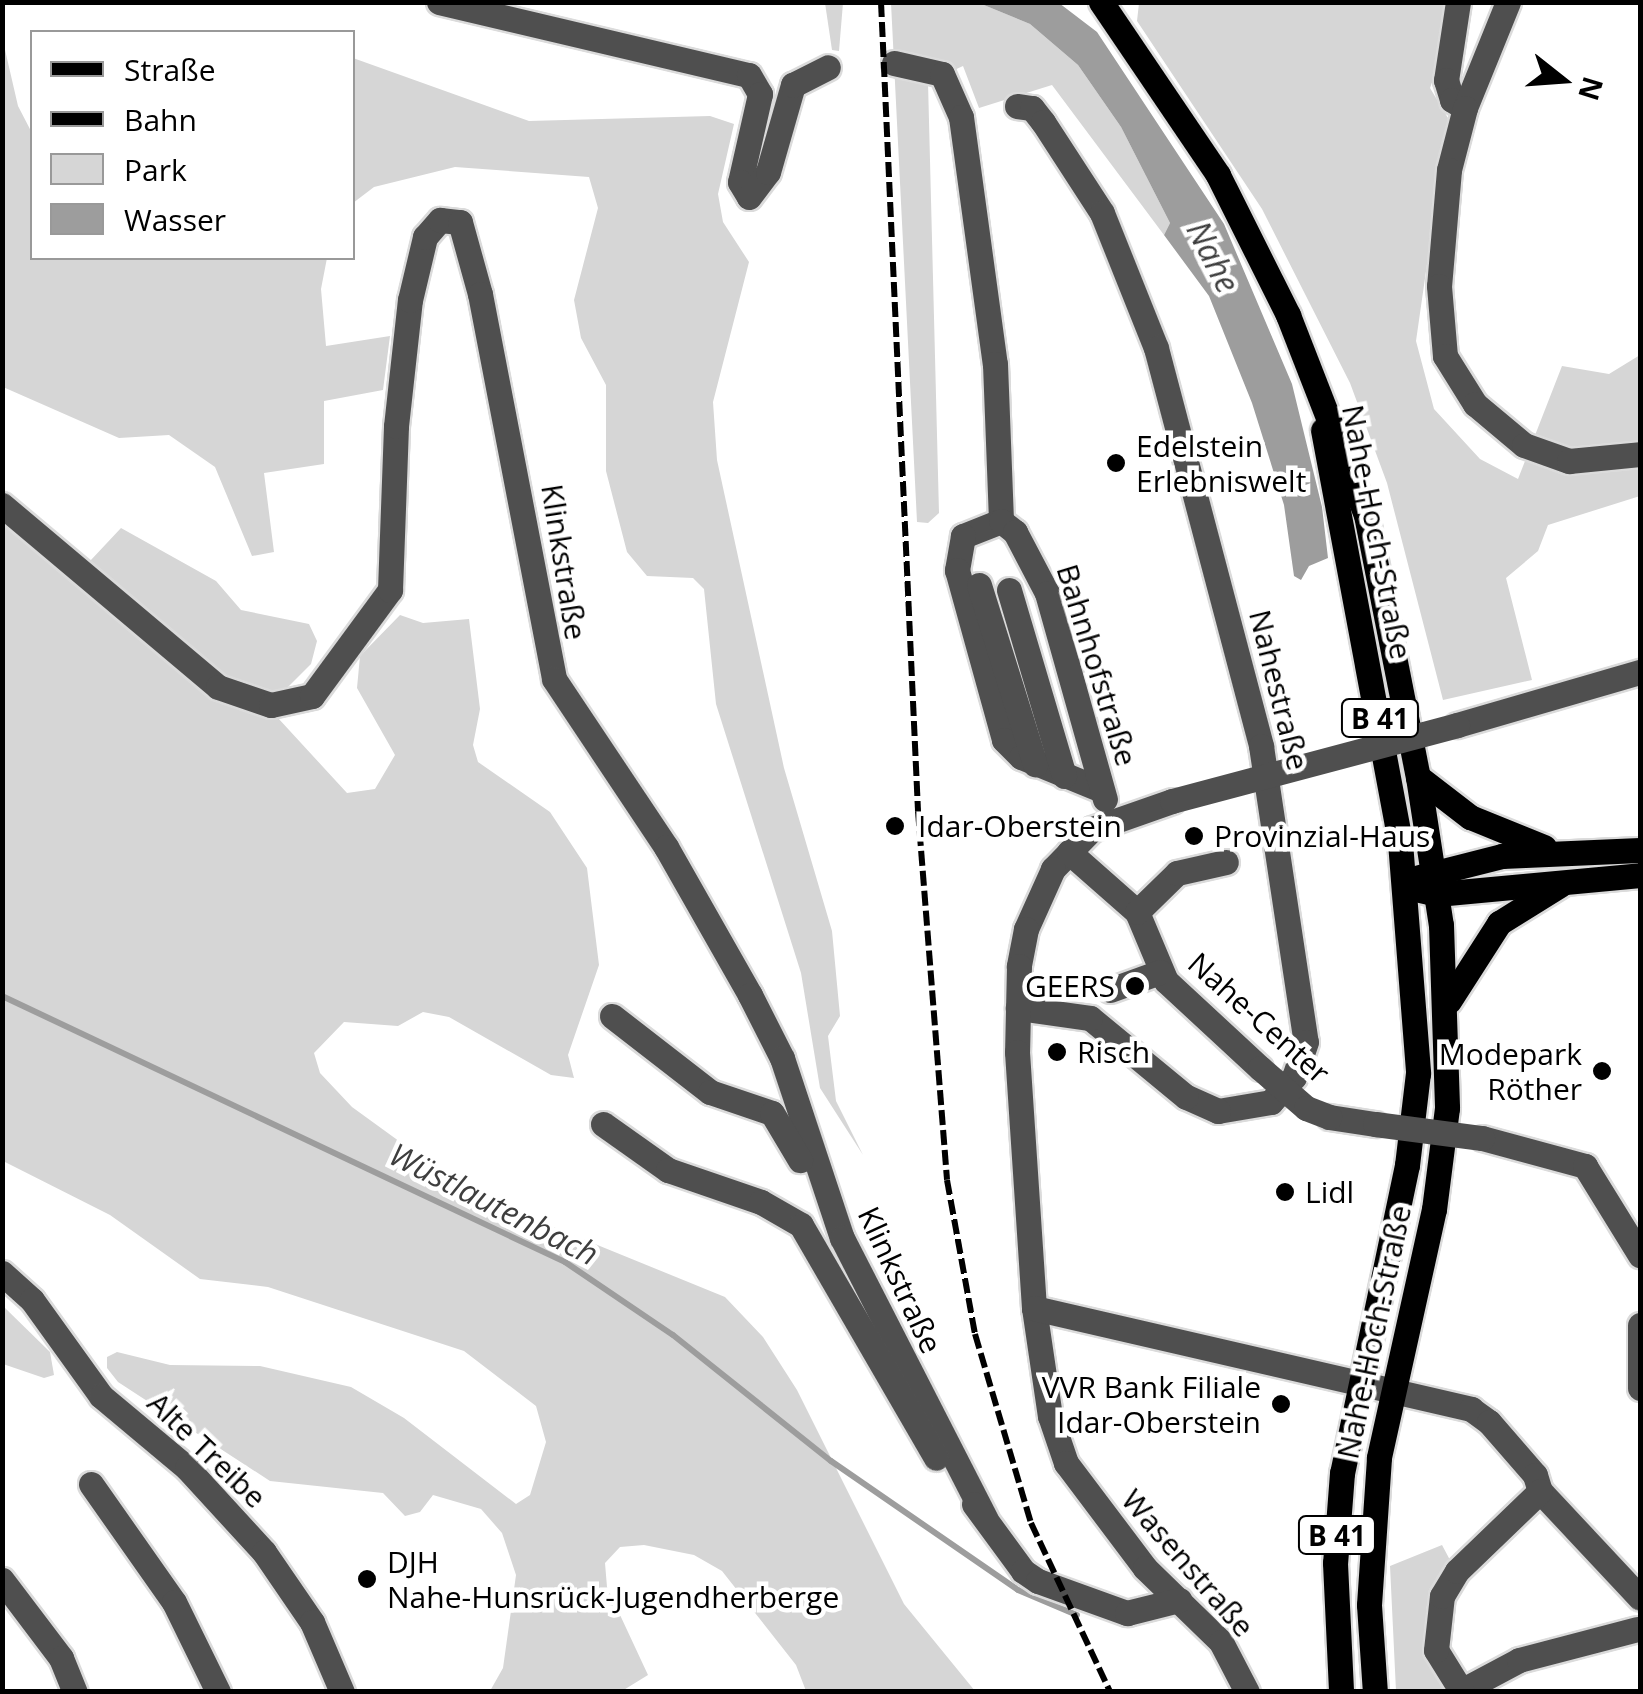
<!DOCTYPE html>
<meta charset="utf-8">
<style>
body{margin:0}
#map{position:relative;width:1643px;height:1694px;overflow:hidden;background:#fff;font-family:"Open Sans",sans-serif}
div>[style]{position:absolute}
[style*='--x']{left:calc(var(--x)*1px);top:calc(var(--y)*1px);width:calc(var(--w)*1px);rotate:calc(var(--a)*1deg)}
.green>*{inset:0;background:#d6d6d6}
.water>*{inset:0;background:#9d9d9d}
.stream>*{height:6px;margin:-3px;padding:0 3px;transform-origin:3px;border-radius:3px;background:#9d9d9d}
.roads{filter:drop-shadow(2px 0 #dbdbdb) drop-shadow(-2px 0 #dbdbdb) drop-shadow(0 2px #dbdbdb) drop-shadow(0 -2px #dbdbdb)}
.minor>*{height:25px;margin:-12.5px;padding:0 12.5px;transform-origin:12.5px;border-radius:12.5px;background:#4f4f4f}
.major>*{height:25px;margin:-12.5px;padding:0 12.5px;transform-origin:12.5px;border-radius:12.5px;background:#000}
.rail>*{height:6px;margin-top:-3px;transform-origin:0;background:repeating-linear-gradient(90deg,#000 0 15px,transparent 0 20px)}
.minor-bridge>*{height:25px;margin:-12.5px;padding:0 12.5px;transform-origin:12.5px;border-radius:12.5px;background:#4f4f4f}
.dots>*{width:28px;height:28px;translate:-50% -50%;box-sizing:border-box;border:5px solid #fff;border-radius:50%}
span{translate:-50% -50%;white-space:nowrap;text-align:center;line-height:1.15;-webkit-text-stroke:9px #fff;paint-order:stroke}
.shield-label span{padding:2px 8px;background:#fff;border:2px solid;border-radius:8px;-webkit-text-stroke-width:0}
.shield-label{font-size:28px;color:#000;font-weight:700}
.poi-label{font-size:30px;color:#000}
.left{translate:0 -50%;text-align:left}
.right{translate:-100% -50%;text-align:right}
.street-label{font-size:30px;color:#000}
.water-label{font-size:32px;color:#3e3e3e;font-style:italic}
.frame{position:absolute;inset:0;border:5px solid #000;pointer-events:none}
.legend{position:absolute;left:30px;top:30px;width:325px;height:230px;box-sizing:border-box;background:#fff;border:2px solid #999;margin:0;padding:12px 18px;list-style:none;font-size:30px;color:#000}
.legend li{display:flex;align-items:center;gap:20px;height:50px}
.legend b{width:50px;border:2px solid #999}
.north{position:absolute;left:1513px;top:30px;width:100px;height:100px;-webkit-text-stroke:8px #fff;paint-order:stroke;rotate:107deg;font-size:28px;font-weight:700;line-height:40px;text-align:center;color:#000}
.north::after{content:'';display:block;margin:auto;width:35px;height:45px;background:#000;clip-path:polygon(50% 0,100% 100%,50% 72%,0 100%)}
</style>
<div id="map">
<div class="green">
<div style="clip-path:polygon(825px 3px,843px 3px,839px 51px,832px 50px)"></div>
<div style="clip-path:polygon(891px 3px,979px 3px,1030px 24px,1078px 65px,1121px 127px,1170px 223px,1164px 235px,1052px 85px,979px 108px,963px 66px,928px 82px,939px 513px,928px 523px,917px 522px)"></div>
<div style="clip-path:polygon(1139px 3px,1460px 3px,1430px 88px,1448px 118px,1416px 341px,1434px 409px,1480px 459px,1518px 479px,1562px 366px,1609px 374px,1640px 355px,1640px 496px,1548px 525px,1538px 551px,1506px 578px,1532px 680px,1443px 700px,1387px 483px,1350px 383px,1262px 209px,1137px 21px)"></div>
<div style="clip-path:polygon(3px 41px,18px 106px,32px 133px,32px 258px,327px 258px,321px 289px,326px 346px,390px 336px,383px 390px,324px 401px,324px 464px,264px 473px,274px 552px,252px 556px,215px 467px,169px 435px,119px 438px,3px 387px)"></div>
<div style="clip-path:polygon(353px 58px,529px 121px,710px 116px,734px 124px,718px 194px,723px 222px,749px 262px,713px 402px,717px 460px,784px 768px,832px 931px,840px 1016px,828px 1036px,836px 1101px,863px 1155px,820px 1088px,801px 973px,716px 704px,704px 589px,693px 578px,647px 576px,627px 552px,606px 471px,606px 385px,581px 338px,574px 300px,598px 208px,589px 177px,455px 167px,374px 187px,353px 203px)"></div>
<div style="clip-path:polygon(2px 514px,75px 577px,121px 528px,216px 581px,241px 610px,309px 624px,317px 641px,311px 664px,281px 694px,278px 718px,347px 793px,375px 789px,395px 755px,357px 688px,360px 656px,400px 615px,423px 623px,469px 619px,480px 709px,473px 745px,478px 762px,550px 812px,587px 868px,599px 965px,568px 1055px,574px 1078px,551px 1075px,449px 1017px,423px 1012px,398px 1026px,344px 1022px,314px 1053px,320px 1073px,352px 1107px,414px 1152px,514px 1211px,725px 1297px,763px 1337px,797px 1390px,904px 1604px,975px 1691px,806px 1691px,796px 1665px,722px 1571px,694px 1555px,644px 1545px,620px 1547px,605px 1563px,607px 1587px,648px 1675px,622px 1691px,490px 1691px,503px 1668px,516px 1575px,502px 1533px,481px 1509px,433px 1495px,420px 1512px,405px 1516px,383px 1493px,270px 1481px,118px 1382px,107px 1368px,107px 1357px,117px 1352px,170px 1365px,260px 1366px,351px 1387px,404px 1418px,516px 1504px,530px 1495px,546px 1442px,536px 1406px,464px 1351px,268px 1287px,200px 1279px,110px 1215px,3px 1161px)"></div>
<div style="clip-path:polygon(2px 1305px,50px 1352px,54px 1375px,44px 1378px,3px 1364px)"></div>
<div style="clip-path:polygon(1442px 1545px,1450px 1560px,1426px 1608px,1428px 1663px,1449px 1691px,1396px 1691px,1390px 1566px)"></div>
</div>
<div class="water">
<div style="clip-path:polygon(979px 3px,1059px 3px,1097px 32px,1224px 224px,1292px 384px,1322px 507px,1328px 558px,1309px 566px,1301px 580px,1294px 576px,1284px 505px,1252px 403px,1209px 296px,1164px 235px,1170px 223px,1121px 127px,1078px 65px,1030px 24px)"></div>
</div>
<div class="stream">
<div style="--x:2;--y:996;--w:623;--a:25.29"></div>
<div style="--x:565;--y:1262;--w:130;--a:34.1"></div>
<div style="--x:673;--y:1335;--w:202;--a:38.6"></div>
<div style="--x:831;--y:1461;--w:227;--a:34.6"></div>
<div style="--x:1018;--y:1590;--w:64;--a:23"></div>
</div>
<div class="roads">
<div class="minor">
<div style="--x:439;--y:2;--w:318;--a:13.3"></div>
<div style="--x:749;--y:75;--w:22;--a:60"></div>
<div style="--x:760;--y:94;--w:90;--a:102.8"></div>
<div style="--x:740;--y:182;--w:17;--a:59"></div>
<div style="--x:749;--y:197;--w:31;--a:-53"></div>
<div style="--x:768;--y:172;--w:91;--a:-74"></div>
<div style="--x:793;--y:85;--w:39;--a:-27"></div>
<div style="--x:1458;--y:2;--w:79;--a:98.7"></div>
<div style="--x:1446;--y:80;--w:21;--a:73"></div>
<div style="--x:1452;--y:100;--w:15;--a:32"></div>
<div style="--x:1508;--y:2;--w:114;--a:112.1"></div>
<div style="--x:1465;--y:108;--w:64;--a:104.5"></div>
<div style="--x:1449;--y:170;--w:116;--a:94.9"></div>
<div style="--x:1439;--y:286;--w:70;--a:85.1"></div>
<div style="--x:1445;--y:356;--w:57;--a:58"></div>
<div style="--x:1475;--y:404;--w:64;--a:39.9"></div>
<div style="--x:1524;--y:445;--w:48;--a:19.6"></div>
<div style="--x:1569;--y:461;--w:71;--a:-5.6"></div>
<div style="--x:894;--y:63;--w:49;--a:12.9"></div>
<div style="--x:942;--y:74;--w:47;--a:66.2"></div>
<div style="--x:961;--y:117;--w:249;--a:82.2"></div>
<div style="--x:995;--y:364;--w:157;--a:87.8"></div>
<div style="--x:1017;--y:106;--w:15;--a:8"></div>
<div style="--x:1032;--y:108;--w:18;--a:52"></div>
<div style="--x:1043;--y:122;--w:108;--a:57"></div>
<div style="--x:1102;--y:213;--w:145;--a:68.2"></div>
<div style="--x:1156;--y:348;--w:412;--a:75.2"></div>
<div style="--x:1261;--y:746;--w:299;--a:81.4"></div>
<div style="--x:1306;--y:1042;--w:37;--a:109"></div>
<div style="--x:1294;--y:1077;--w:34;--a:133"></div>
<div style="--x:1271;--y:1102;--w:54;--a:170.4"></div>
<div style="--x:1218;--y:1111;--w:35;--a:-156"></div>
<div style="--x:1186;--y:1097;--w:124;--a:-140.5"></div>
<div style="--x:1090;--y:1018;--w:73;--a:-172.1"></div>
<div style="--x:2;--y:505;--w:282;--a:40.1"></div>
<div style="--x:218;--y:687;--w:56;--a:18.8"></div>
<div style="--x:271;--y:705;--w:42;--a:-12.4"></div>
<div style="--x:312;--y:696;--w:132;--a:-53.7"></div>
<div style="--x:390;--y:590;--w:164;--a:-87.9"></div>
<div style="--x:396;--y:426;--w:127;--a:-83.7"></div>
<div style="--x:410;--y:300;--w:65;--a:-76.6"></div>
<div style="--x:425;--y:237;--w:23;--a:-49"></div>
<div style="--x:440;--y:220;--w:20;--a:6"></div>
<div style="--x:460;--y:222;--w:75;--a:74.5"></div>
<div style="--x:480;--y:294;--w:392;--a:79.1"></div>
<div style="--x:554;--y:679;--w:202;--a:56.3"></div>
<div style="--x:666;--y:847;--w:170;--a:60.4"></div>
<div style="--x:750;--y:995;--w:71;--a:63.1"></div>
<div style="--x:782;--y:1058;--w:190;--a:71.6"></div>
<div style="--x:842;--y:1238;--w:314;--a:62.9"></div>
<div style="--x:1001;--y:521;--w:41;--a:158.5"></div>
<div style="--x:963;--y:536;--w:35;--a:100"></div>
<div style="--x:957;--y:570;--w:176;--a:74.5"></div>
<div style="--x:1004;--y:740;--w:24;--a:45"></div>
<div style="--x:1021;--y:757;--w:87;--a:22.2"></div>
<div style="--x:1001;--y:521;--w:18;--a:38"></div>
<div style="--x:1015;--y:532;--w:69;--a:62.3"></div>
<div style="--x:1047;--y:593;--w:214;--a:74.3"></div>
<div style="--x:979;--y:585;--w:188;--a:72.6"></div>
<div style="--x:1009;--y:590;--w:194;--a:73.5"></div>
<div style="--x:1457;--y:725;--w:191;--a:-16.2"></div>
<div style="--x:1172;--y:801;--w:85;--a:160.7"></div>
<div style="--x:1092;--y:829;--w:56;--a:134.3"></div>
<div style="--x:1053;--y:869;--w:66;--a:114.2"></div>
<div style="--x:1026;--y:929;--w:38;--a:101"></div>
<div style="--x:1019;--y:966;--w:86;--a:91.3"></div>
<div style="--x:1017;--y:1052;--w:257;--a:86.2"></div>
<div style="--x:1034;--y:1308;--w:109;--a:81.6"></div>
<div style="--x:1050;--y:1416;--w:50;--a:71.2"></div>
<div style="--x:1066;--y:1463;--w:131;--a:53"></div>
<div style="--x:1145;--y:1568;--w:106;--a:44.2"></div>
<div style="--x:1221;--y:1642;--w:56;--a:62.5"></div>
<div style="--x:1069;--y:852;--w:91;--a:41.4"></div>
<div style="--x:1137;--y:912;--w:75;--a:67.2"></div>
<div style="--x:1166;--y:981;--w:128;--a:42.8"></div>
<div style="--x:1137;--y:912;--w:56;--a:-44.3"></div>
<div style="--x:1177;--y:873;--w:50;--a:-12.7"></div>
<div style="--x:1110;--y:990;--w:53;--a:-19.8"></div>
<div style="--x:612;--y:1016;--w:124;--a:37.8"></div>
<div style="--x:710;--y:1092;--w:65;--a:18.7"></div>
<div style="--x:772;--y:1113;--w:55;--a:59.2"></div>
<div style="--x:1329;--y:1117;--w:47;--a:8.7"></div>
<div style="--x:603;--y:1124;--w:80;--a:35.3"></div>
<div style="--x:668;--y:1170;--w:98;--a:19"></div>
<div style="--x:761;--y:1202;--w:46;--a:29.9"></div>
<div style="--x:801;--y:1225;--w:269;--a:59.9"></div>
<div style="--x:1482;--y:1138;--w:107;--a:15.2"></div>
<div style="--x:1585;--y:1166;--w:105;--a:58.3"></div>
<div style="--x:2;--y:1273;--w:40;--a:42"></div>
<div style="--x:32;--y:1300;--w:118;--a:54.3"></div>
<div style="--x:101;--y:1396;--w:112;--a:39.9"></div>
<div style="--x:187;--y:1468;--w:114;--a:47.5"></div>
<div style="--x:264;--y:1552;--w:85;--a:55.6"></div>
<div style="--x:312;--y:1622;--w:76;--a:66.8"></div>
<div style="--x:1034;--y:1308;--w:449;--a:13"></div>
<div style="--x:1471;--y:1409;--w:22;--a:36"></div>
<div style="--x:1489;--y:1422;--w:70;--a:49"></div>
<div style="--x:1535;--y:1475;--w:17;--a:73"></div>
<div style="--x:1540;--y:1491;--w:146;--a:46.9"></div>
<div style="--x:1640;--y:1325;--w:63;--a:90"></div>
<div style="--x:91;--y:1484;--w:144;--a:54.9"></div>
<div style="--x:174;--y:1602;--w:100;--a:63.9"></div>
<div style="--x:974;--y:1504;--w:83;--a:53.8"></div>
<div style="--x:1023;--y:1571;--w:18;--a:34"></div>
<div style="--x:1038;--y:1581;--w:95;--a:19.8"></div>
<div style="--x:1127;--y:1613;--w:54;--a:-14"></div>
<div style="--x:2;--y:1580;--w:98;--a:52.9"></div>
<div style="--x:61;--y:1658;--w:37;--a:68"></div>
<div style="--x:1461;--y:1691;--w:66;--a:-28.1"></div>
<div style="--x:1519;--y:1660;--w:122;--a:-14.7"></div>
<div style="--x:1462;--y:1692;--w:49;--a:-121.8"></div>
<div style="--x:1436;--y:1650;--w:54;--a:-83.7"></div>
<div style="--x:1442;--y:1596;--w:29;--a:-59"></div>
<div style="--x:1457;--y:1571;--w:115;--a:-43.9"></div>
</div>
<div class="major">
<div style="--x:1101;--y:2;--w:209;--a:55.9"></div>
<div style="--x:1218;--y:175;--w:157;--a:63.4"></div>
<div style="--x:1288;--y:315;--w:215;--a:68.7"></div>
<div style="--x:1366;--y:515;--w:267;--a:78.8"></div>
<div style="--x:1418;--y:777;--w:150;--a:81.2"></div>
<div style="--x:1441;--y:925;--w:183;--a:88.1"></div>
<div style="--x:1447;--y:1108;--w:102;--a:97.3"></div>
<div style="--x:1434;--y:1209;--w:255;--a:102.5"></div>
<div style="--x:1379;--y:1458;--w:147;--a:93.9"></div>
<div style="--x:1369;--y:1605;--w:87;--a:86.1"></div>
<div style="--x:1323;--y:430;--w:419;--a:79.4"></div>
<div style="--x:1400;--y:842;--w:232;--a:85.5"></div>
<div style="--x:1418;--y:1073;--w:93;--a:96.8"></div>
<div style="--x:1407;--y:1165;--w:315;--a:101.9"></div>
<div style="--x:1342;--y:1473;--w:90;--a:94.4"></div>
<div style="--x:1335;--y:1563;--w:129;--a:87.3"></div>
<div style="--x:1418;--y:777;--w:66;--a:37.6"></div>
<div style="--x:1470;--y:817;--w:80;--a:22.1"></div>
<div style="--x:1419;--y:877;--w:86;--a:-14.2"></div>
<div style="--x:1502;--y:856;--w:138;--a:-2.5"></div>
<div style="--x:1420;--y:890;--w:17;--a:13"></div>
<div style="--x:1437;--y:894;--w:204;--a:-5.3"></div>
<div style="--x:1449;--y:1001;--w:93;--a:-57.3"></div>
<div style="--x:1499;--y:923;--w:72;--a:-31.9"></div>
</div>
</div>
<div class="rail">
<div style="--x:881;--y:2;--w:810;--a:87.38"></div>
<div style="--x:918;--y:811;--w:370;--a:85.5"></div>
<div style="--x:947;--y:1180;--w:157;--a:79.7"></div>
<div style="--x:975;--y:1334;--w:197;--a:73.5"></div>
<div style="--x:1031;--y:1523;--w:187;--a:64.9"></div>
</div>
<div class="minor-bridge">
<div style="--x:1172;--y:801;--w:295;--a:-14.9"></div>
<div style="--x:1260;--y:1068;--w:61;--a:41"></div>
<div style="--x:1306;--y:1108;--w:25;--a:21"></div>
<div style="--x:1375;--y:1124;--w:108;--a:7.5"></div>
</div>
<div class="dots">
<div style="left:1116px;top:463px;background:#000"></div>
<div style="left:895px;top:826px;background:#000"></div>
<div style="left:1194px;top:836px;background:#000"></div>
<div style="left:1135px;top:986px;background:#000"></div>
<div style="left:1057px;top:1052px;background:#000"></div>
<div style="left:1602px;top:1071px;background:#000"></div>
<div style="left:1285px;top:1192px;background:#000"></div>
<div style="left:1281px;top:1404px;background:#000"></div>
<div style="left:367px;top:1579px;background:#000"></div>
</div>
<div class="shield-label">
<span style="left:1380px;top:718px">B 41</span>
<span style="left:1337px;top:1535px">B 41</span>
</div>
<div class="poi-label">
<span class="left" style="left:1136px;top:463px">Edelstein<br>Erlebniswelt</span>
<span class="left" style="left:918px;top:826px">Idar-Oberstein</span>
<span class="left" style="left:1214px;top:836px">Provinzial-Haus</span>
<span class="right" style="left:1115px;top:986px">GEERS</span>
<span class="left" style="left:1077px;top:1052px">Risch</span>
<span class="right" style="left:1582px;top:1071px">Modepark<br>Röther</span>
<span class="left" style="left:1305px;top:1192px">Lidl</span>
<span class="right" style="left:1261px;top:1404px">VVR Bank Filiale<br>Idar-Oberstein</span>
<span class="left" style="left:387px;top:1579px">DJH<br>Nahe-Hunsrück-Jugendherberge</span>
</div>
<div class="street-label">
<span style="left:1377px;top:532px;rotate:79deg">Nahe-Hoch-Straße</span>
<span style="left:564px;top:562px;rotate:81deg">Klinkstraße</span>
<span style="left:1097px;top:665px;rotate:73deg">Bahnhofstraße</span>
<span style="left:1279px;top:690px;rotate:76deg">Nahestraße</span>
<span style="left:1259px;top:1018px;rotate:42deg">Nahe-Center</span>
<span style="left:900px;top:1280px;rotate:65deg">Klinkstraße</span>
<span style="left:1374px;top:1332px;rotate:-78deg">Nahe-Hoch-Straße</span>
<span style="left:207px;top:1450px;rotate:44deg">Alte Treibe</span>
<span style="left:1188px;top:1563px;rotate:49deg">Wasenstraße</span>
</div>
<div class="water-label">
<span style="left:1213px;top:257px;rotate:63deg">Nahe</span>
<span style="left:494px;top:1204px;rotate:27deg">Wüstlautenbach</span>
</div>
<div class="frame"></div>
<ul class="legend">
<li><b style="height:12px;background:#000"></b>Straße</li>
<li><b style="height:12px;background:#000"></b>Bahn</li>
<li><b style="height:28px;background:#d6d6d6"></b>Park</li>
<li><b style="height:28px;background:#9d9d9d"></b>Wasser</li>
</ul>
<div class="north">N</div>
</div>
